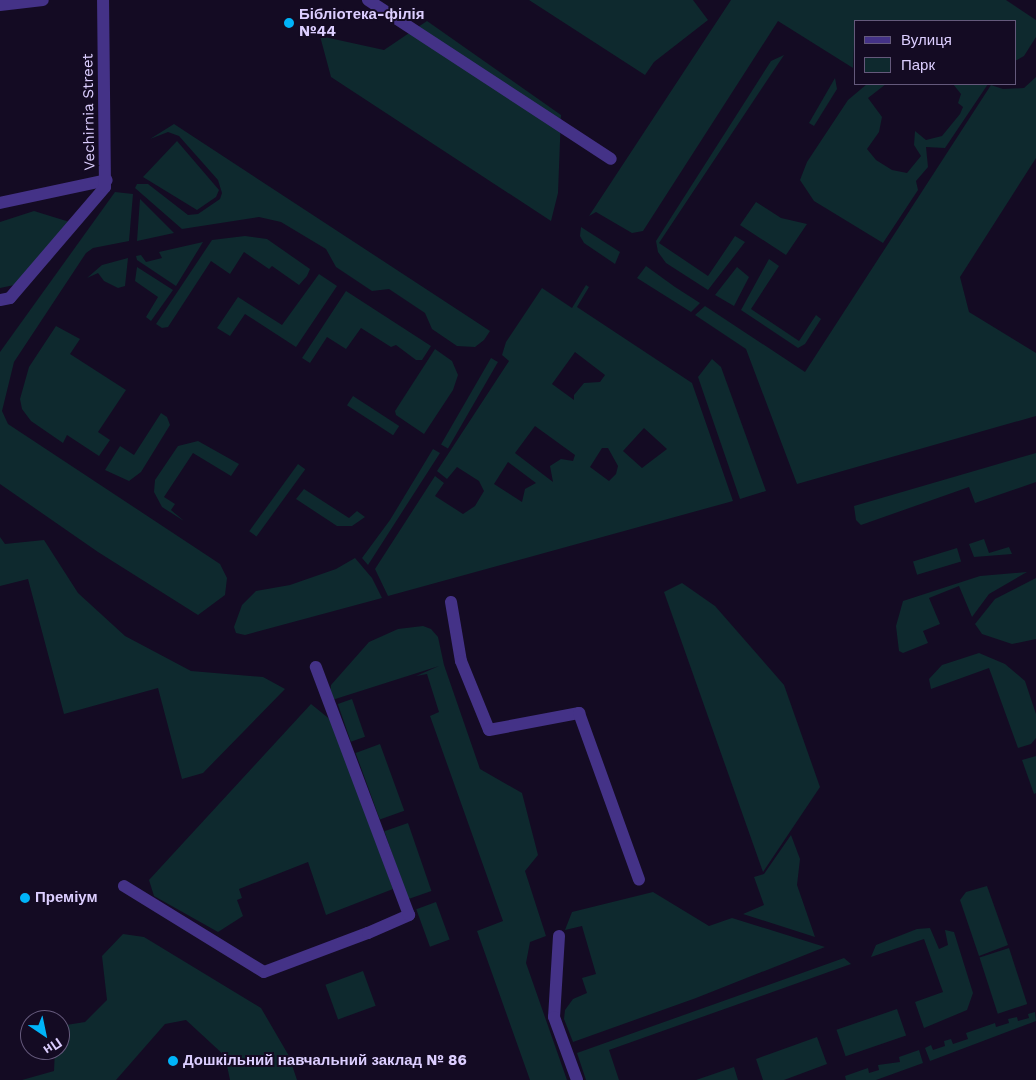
<!DOCTYPE html>
<meta charset="utf-8">
<style>
body{margin:0}
#map{position:relative;width:1036px;height:1080px;overflow:hidden;background:#140b23;font-family:"Work Sans",sans-serif}
div>[style]{position:absolute}
[style*='--x']{left:calc(var(--x)*1px);top:calc(var(--y)*1px);width:calc(var(--w)*1px);rotate:calc(var(--a)*1deg)}
.green>*{inset:0;background:#0e292e;transform-origin:0 0}
.street>*{height:12px;margin:-6px;padding:0 6px;transform-origin:6px;border-radius:6px;background:#443287}
.dots>*{width:14px;height:14px;translate:-50% -50%;box-sizing:border-box;border:2px solid #140b23;border-radius:50%}
span{translate:-50% -50%;white-space:nowrap;text-align:center;line-height:1.15;-webkit-text-stroke:4px #140b23;paint-order:stroke}
.poi-label{font-size:15px;color:#dcceff;font-weight:700}
.left{translate:0 -50%;text-align:left}
.street-label{font-size:15px;color:#dcceff}
.legend{position:absolute;left:854px;top:20px;width:162px;height:65px;box-sizing:border-box;background:#140b23;border:1px solid #64597b;margin:0;padding:6px 9px;list-style:none;font-size:15px;color:#dcceff}
.legend li{display:flex;align-items:center;gap:10px;height:25px}
.legend b{width:25px;border:1px solid #64597b}
.north{position:absolute;left:20px;top:1010px;width:50px;height:50px;box-sizing:border-box;background:#140b23;border:1px solid #64597b;border-radius:50%;rotate:146deg;font-size:14px;font-weight:700;line-height:20px;text-align:center;color:#dcceff}
.north::after{content:'';display:block;margin:auto;width:18px;height:22px;background:#00b4f9;clip-path:polygon(50% 0,100% 100%,50% 72%,0 100%)}
</style>
<div id="map">
<div class="green">
<div style="clip-path:polygon(529px 0,693px 0,708px 20px,654px 62px,645px 75px)"></div>
<div style="clip-path:polygon(731px 0,1006px 0,1036px 20px,1036px 37px,1024px 56px,1015px 61px,1015px 21px,855px 21px,853px 68px,778px 21px,643px 231px,632px 233px,596px 212px,589px 216px)"></div>
<div style="clip-path:polygon(427px 21px,561px 115px,558px 193px,551px 221px,331px 77px,320px 36px,384px 50px)"></div>
<div style="clip-path:polygon(784px 55px,659px 243px,708px 276px,735px 236px,745px 242px,708px 290px,666px 263px,658px 252px,656px 241px,771px 61px)"></div>
<div style="clip-path:polygon(1036px 77px,1036px 158px,960px 277px,969px 312px,1036px 353px,1036px 416px,797px 484px,746px 349px,695px 315px,705px 306px,805px 372px,991px 85px,1003px 89px,1024px 88px)"></div>
<div style="clip-path:polygon(835px 78px,837px 89px,814px 126px,809px 123px)"></div>
<div style="clip-path:polygon(867px 84px,886px 84px,868px 98px,882px 117px,879px 132px,867px 149px,876px 160px,892px 170px,907px 173px,921px 156px,914px 145px,915px 131px,926px 140px,942px 136px,960px 114px,963px 107px,958px 103px,961px 94px,953px 84px,988px 84px,945px 148px,926px 147px,928px 167px,916px 181px,918px 190px,883px 243px,814px 201px,800px 180px,807px 162px,848px 100px)"></div>
<div style="clip-path:polygon(174px 124px,487px 329px,490px 331px,484px 340px,475px 347px,457px 346px,432px 329px,425px 313px,389px 289px,372px 291px,336px 267px,326px 249px,281px 222px,259px 217px,182px 229px,135px 188px,137px 184px,148px 184px,188px 215px,198px 214px,220px 199px,222px 193px,218px 180px,179px 136px,168px 132px,150px 139px)"></div>
<div style="clip-path:polygon(177px 141px,219px 190px,216px 197px,197px 210px,143px 177px)"></div>
<div style="clip-path:polygon(115px 192px,133px 194px,129px 241px,93px 248px,86px 253px,14px 362px,2px 411px,8px 424px,220px 564px,227px 578px,225px 595px,198px 615px,98px 552px,0 484px,0 352px)"></div>
<div style="clip-path:polygon(140px 199px,174px 233px,137px 241px)"></div>
<div style="clip-path:polygon(756px 202px,781px 218px,807px 224px,786px 255px,740px 225px)"></div>
<div style="clip-path:polygon(34px 211px,76px 224px,50px 261px,24px 283px,0 288px,0 222px)"></div>
<div style="clip-path:polygon(581px 227px,620px 252px,615px 264px,584px 243px,580px 236px)"></div>
<div style="clip-path:polygon(245px 236px,267px 239px,310px 269px,307px 276px,299px 285px,272px 266px,269px 269px,244px 252px,230px 274px,211px 261px,168px 327px,162px 328px,156px 324px,212px 240px)"></div>
<div style="clip-path:polygon(203px 242px,176px 286px,137px 260px,136px 256px,141px 255px,146px 262px,162px 258px,159px 252px)"></div>
<div style="clip-path:polygon(128px 258px,125px 286px,118px 288px,104px 281px,98px 273px,87px 278px,102px 265px)"></div>
<div style="clip-path:polygon(769px 259px,779px 266px,751px 309px,799px 341px,816px 315px,821px 319px,805px 344px,798px 348px,741px 310px)"></div>
<div style="clip-path:polygon(646px 266px,675px 287px,700px 303px,691px 312px,637px 278px)"></div>
<div style="clip-path:polygon(137px 267px,173px 290px,151px 321px,146px 317px,158px 297px,135px 281px)"></div>
<div style="clip-path:polygon(737px 267px,749px 277px,734px 306px,715px 295px)"></div>
<div style="clip-path:polygon(319px 274px,337px 286px,296px 347px,245px 314px,230px 336px,217px 328px,238px 297px,282px 325px)"></div>
<div style="clip-path:polygon(evenodd,586px 285px,589px 287px,577px 307px,692px 383px,733px 501px,388px 596px,375px 569px,435px 476px,444px 483px,435px 496px,463px 514px,475px 506px,484px 491px,479px 481px,457px 467px,447px 479px,437px 471px,509px 361px,502px 355px,506px 342px,542px 288px,572px 308px,586px 285px,575px 352px,605px 375px,600px 382px,584px 383px,574px 395px,574px 400px,552px 384px,575px 352px,586px 285px,535px 426px,575px 455px,573px 461px,561px 459px,550px 466px,553px 482px,515px 453px,535px 426px,586px 285px,644px 428px,667px 449px,642px 468px,623px 451px,644px 428px,586px 285px,602px 448px,608px 448px,618px 466px,616px 474px,609px 481px,590px 467px,602px 448px,586px 285px,508px 462px,536px 483px,525px 489px,522px 502px,494px 484px,508px 462px)"></div>
<div style="clip-path:polygon(346px 291px,431px 346px,422px 360px,416px 360px,396px 345px,391px 347px,361px 328px,346px 349px,327px 337px,310px 363px,302px 358px)"></div>
<div style="clip-path:polygon(56px 326px,80px 339px,70px 354px,126px 390px,98px 432px,110px 440px,99px 456px,67px 435px,63px 443px,31px 421px,22px 409px,20px 399px,29px 367px)"></div>
<div style="clip-path:polygon(435px 349px,452px 361px,458px 375px,453px 390px,424px 434px,396px 415px,395px 411px)"></div>
<div style="left:491px;top:358px;width:8px;height:100px;rotate:30deg"></div>
<div style="clip-path:polygon(712px 359px,721px 367px,766px 491px,740px 499px,698px 377px)"></div>
<div style="left:353px;top:396px;width:55px;height:11px;rotate:33deg"></div>
<div style="clip-path:polygon(161px 413px,167px 417px,170px 425px,141px 472px,129px 481px,105px 470px,120px 446px,134px 455px)"></div>
<div style="clip-path:polygon(198px 441px,239px 464px,231px 476px,193px 453px,164px 497px,175px 504px,171px 510px,184px 521px,162px 507px,154px 492px,155px 480px,178px 446px)"></div>
<div style="clip-path:polygon(433px 449px,440px 453px,368px 565px,362px 558px,390px 520px)"></div>
<div style="clip-path:polygon(1036px 453px,1036px 482px,975px 503px,969px 487px,861px 525px,856px 520px,854px 506px)"></div>
<div style="left:298px;top:464px;width:9px;height:83px;rotate:36deg"></div>
<div style="clip-path:polygon(304px 489px,349px 518px,357px 511px,365px 517px,352px 526px,337px 526px,296px 499px)"></div>
<div style="clip-path:polygon(0 537px,5px 544px,44px 540px,78px 593px,125px 636px,191px 671px,263px 677px,285px 689px,203px 773px,182px 779px,158px 688px,64px 714px,28px 579px,0 586px)"></div>
<div style="clip-path:polygon(984px 539px,989px 553px,1009px 547px,1012px 554px,974px 557px,969px 544px)"></div>
<div style="left:957px;top:548px;width:14px;height:46px;rotate:73deg"></div>
<div style="clip-path:polygon(355px 558px,372px 578px,382px 598px,245px 635px,236px 633px,234px 627px,242px 605px,256px 591px,290px 585px,336px 569px)"></div>
<div style="clip-path:polygon(1027px 572px,989px 594px,972px 617px,959px 586px,929px 598px,940px 624px,923px 631px,928px 643px,903px 653px,899px 651px,896px 626px,903px 601px,980px 576px)"></div>
<div style="clip-path:polygon(1036px 578px,1036px 639px,1012px 644px,982px 634px,975px 624px,995px 599px)"></div>
<div style="clip-path:polygon(682px 583px,715px 606px,784px 685px,820px 787px,763px 872px,664px 592px)"></div>
<div style="clip-path:polygon(423px 626px,431px 629px,438px 637px,444px 665px,480px 769px,522px 793px,538px 855px,525px 871px,546px 936px,530px 942px,526px 963px,567px 1080px,530px 1080px,477px 931px,503px 921px,430px 716px,439px 712px,427px 674px,416px 676px,439px 666px,329px 701px,331px 685px,369px 642px,398px 629px)"></div>
<div style="clip-path:polygon(979px 653px,1005px 664px,1025px 681px,1036px 714px,1036px 738px,1031px 744px,1018px 748px,989px 668px,931px 689px,929px 679px,942px 665px)"></div>
<div style="left:352px;top:699px;width:40px;height:15px;rotate:71deg"></div>
<div style="clip-path:polygon(311px 704px,332px 721px,393px 889px,326px 915px,308px 862px,239px 889px,242px 898px,237px 900px,243px 916px,218px 932px,154px 896px,149px 880px)"></div>
<div style="left:380px;top:744px;width:71px;height:26px;rotate:70deg"></div>
<div style="clip-path:polygon(1036px 756px,1036px 793px,1034px 794px,1022px 760px)"></div>
<div style="left:408px;top:823px;width:72px;height:25px;rotate:71deg"></div>
<div style="clip-path:polygon(791px 835px,800px 859px,797px 885px,815px 937px,743px 914px,764px 905px,754px 877px,764px 874px)"></div>
<div style="clip-path:polygon(987px 886px,1008px 945px,979px 956px,960px 900px,966px 892px)"></div>
<div style="clip-path:polygon(653px 892px,709px 926px,732px 918px,825px 947px,696px 998px,573px 1042px,564px 1019px,565px 1010px,573px 999px,587px 993px,582px 978px,596px 974px,582px 926px,565px 930px,572px 912px)"></div>
<div style="left:436px;top:902px;width:40px;height:21px;rotate:70deg"></div>
<div style="clip-path:polygon(930px 928px,939px 949px,948px 945px,945px 930px,954px 932px,973px 993px,967px 1010px,924px 1028px,915px 1002px,943px 992px,924px 939px,871px 957px,876px 945px,917px 929px)"></div>
<div style="clip-path:polygon(123px 934px,144px 937px,261px 1008px,289px 1056px,297px 1080px,230px 1080px,225px 1056px,186px 1020px,165px 1024px,116px 1080px,22px 1080px,54px 1071px,55px 1050px,60px 1050px,60px 1026px,85px 1022px,107px 1000px,102px 956px)"></div>
<div style="left:1009px;top:948px;width:59px;height:31px;rotate:72deg"></div>
<div style="clip-path:polygon(844px 958px,851px 964px,609px 1050px,619px 1080px,586px 1080px,577px 1053px)"></div>
<div style="left:363px;top:971px;width:37px;height:40px;rotate:70deg"></div>
<div style="left:897px;top:1009px;width:28px;height:64px;rotate:71deg"></div>
<div style="clip-path:polygon(1035px 1012px,1036px 1021px,930px 1061px,925px 1048px,931px 1045px,933px 1050px,945px 1046px,944px 1041px,951px 1039px,953px 1044px,968px 1039px,966px 1033px,995px 1023px,996px 1027px,1009px 1023px,1008px 1019px,1017px 1017px,1018px 1021px,1029px 1018px,1028px 1014px)"></div>
<div style="clip-path:polygon(817px 1037px,827px 1064px,784px 1080px,763px 1080px,756px 1059px)"></div>
<div style="clip-path:polygon(919px 1050px,923px 1063px,876px 1080px,846px 1080px,845px 1076px,868px 1068px,869px 1073px,879px 1070px,878px 1065px,900px 1062px,899px 1057px)"></div>
<div style="clip-path:polygon(734px 1067px,738px 1080px,696px 1080px)"></div>
</div>
<div class="street">
<div style="--x:368;--y:0;--w:290;--a:33.2"></div>
<div style="--x:0;--y:5;--w:43;--a:-6.6"></div>
<div style="--x:0;--y:203;--w:109;--a:-12.1"></div>
<div style="--x:0;--y:300;--w:10;--a:-11"></div>
<div style="--x:10;--y:298;--w:146;--a:-49.4"></div>
<div style="--x:105;--y:187;--w:187;--a:-90.6"></div>
<div style="--x:451;--y:602;--w:60;--a:80.4"></div>
<div style="--x:461;--y:661;--w:74;--a:67.9"></div>
<div style="--x:489;--y:730;--w:92;--a:-10.7"></div>
<div style="--x:579;--y:713;--w:177;--a:70.2"></div>
<div style="--x:124;--y:886;--w:164;--a:31.6"></div>
<div style="--x:264;--y:972;--w:111;--a:-20.6"></div>
<div style="--x:368;--y:933;--w:45;--a:-23.7"></div>
<div style="--x:409;--y:915;--w:265;--a:-110.6"></div>
<div style="--x:559;--y:936;--w:81;--a:93.5"></div>
<div style="--x:554;--y:1017;--w:67;--a:69.9"></div>
</div>
<div class="dots">
<div style="left:289px;top:23px;background:#00b4f9"></div>
<div style="left:25px;top:898px;background:#00b4f9"></div>
<div style="left:173px;top:1061px;background:#00b4f9"></div>
</div>
<div class="poi-label">
<span class="left" style="left:299px;top:23px">Бібліотека-філія<br>№44</span>
<span class="left" style="left:35px;top:898px">Преміум</span>
<span class="left" style="left:183px;top:1061px">Дошкільний навчальний заклад № 86</span>
</div>
<div class="street-label">
<span style="left:89px;top:112px;rotate:-91deg">Vechirnia Street</span>
</div>
<ul class="legend">
<li><b style="height:6px;background:#443287"></b>Вулиця</li>
<li><b style="height:14px;background:#0e292e"></b>Парк</li>
</ul>
<div class="north">Пн</div>
</div>
